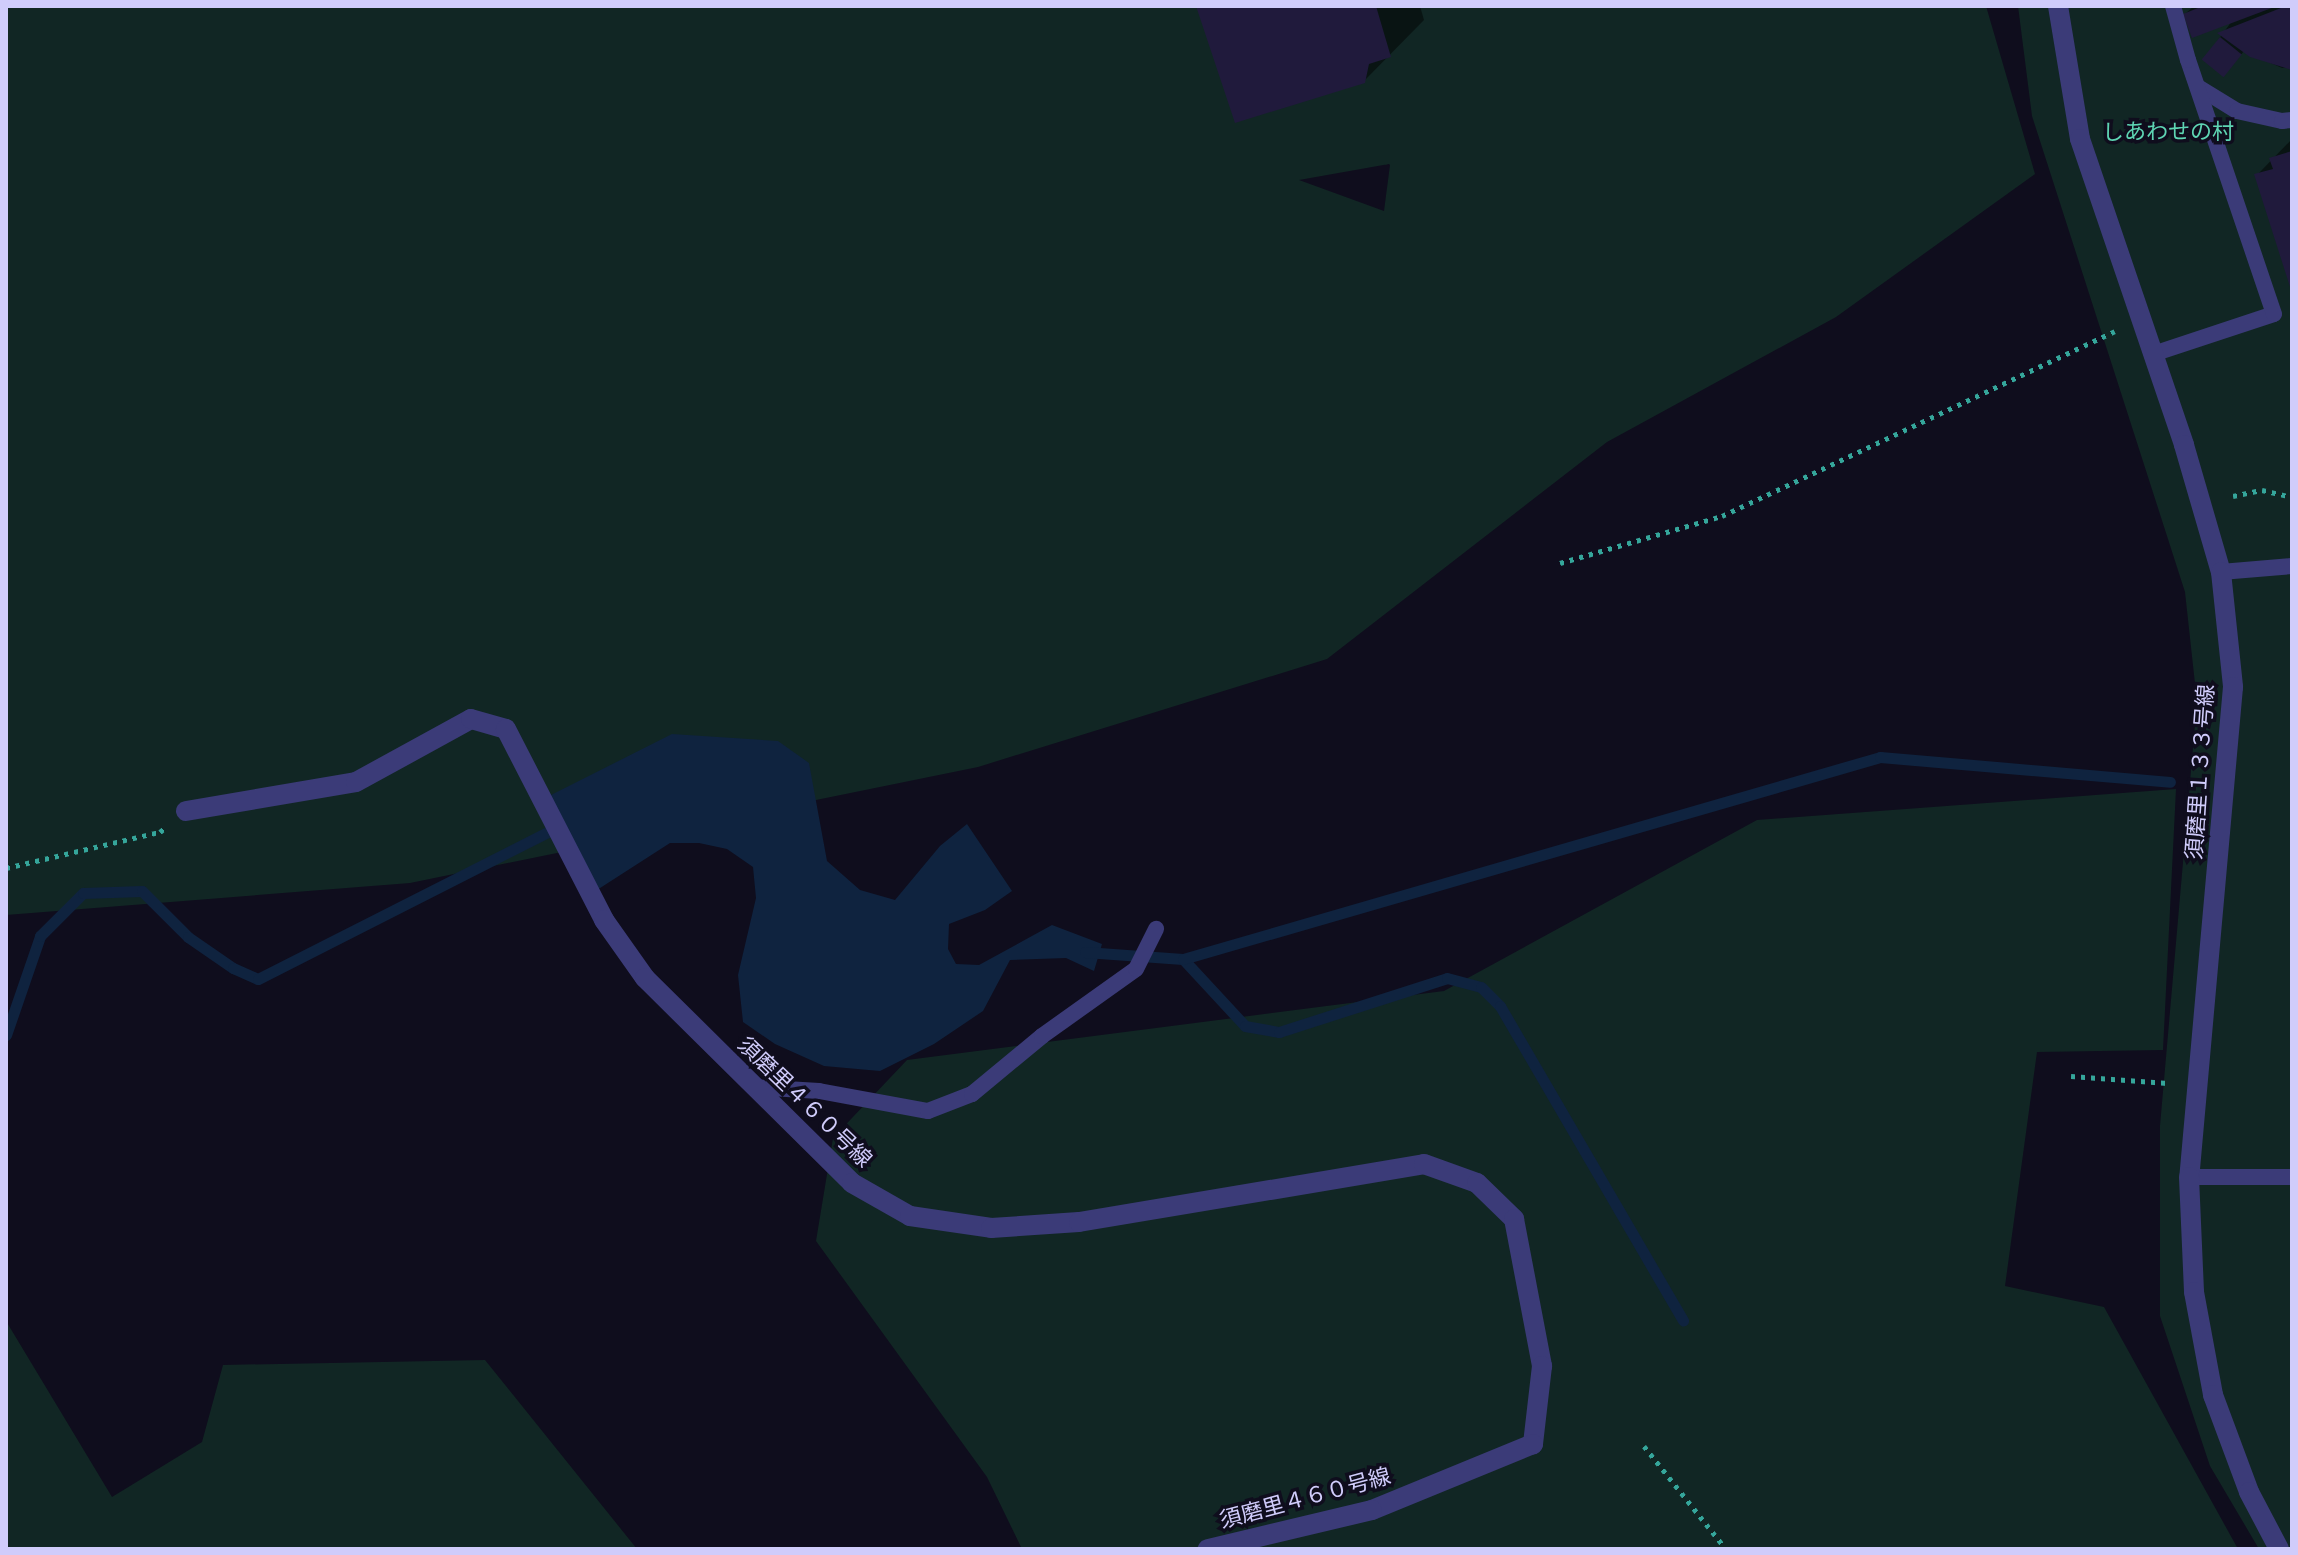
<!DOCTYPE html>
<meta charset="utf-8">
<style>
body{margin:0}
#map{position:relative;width:2298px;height:1555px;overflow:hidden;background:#0f0d1d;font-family:Mulish,"Noto Sans JP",sans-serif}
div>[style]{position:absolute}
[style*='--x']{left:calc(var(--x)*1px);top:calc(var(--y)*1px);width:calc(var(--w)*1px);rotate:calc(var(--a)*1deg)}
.green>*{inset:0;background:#112624}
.water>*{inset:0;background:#0f233f}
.shadow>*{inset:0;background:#0007}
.stream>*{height:11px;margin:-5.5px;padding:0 5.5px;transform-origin:5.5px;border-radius:5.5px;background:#0f233f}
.building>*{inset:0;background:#201a3c;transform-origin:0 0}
.path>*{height:5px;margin-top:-2.5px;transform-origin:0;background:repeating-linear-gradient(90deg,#35a69b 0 4px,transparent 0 10px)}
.service>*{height:16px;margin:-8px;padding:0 8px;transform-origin:8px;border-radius:8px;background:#3b3b78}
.minor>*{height:20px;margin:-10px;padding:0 10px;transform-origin:10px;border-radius:10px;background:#3b3b78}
.tertiary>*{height:20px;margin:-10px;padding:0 10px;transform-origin:10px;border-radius:10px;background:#3b3b78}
span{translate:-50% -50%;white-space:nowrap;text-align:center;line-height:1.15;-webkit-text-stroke:7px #0f0d1d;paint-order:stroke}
.park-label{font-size:22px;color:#5ed5b3}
.street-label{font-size:22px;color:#d0ccfb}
.frame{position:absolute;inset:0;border:8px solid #d0ccfb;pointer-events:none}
</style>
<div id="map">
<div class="green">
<div style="clip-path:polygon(evenodd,6px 6px,1986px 6px,2035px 174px,1836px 317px,1607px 442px,1327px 659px,978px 767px,410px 883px,6px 915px,6px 6px,1390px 165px,1384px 211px,1299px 180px,1389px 164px,1390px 165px)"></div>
<div style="clip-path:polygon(2018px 6px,2292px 6px,2292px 1549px,2259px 1549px,2210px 1466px,2160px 1316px,2160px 1126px,2197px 702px,2185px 592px,2032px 116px)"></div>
<div style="clip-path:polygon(2176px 789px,2163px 1050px,2037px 1052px,2005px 1286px,2104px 1307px,2238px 1549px,1022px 1549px,987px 1477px,816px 1241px,833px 1138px,907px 1060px,1444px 991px,1757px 820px)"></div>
<div style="clip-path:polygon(6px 1321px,112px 1497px,202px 1442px,223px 1365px,485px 1360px,637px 1549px,6px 1549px)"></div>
</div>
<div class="water">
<div style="clip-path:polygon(672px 734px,778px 741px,809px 763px,827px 861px,860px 890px,895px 900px,940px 846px,967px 824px,1012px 891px,985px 910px,949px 924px,948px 949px,956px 964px,979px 965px,1052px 925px,1102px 944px,1094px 971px,1066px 958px,1010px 960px,983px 1011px,934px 1044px,880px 1071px,824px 1066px,775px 1044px,743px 1022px,738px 975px,756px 898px,753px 867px,727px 849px,699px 843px,670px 843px,597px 890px,549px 796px)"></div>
</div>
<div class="shadow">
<div style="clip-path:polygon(1198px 6px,1420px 6px,1424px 20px,1364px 81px)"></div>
<div style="clip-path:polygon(2194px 6px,2292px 6px,2292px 67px,2282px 68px,2244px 51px,2232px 66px,2204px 59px,2232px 21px,2185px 14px)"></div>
<div style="clip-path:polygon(2292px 139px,2292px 286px,2257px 175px)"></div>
</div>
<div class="stream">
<div style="--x:1085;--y:952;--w:98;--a:4.1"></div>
<div style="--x:1183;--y:959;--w:91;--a:47.2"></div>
<div style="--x:1245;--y:1026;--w:35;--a:10"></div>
<div style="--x:1279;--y:1032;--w:176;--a:-17.8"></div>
<div style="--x:1447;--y:978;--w:35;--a:15"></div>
<div style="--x:1481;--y:987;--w:27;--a:45"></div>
<div style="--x:1500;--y:1006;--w:364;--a:59.8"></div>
<div style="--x:1183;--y:959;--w:726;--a:-16.16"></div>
<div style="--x:1880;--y:757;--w:291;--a:4.9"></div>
<div style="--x:6;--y:1035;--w:105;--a:-71"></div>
<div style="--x:40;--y:936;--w:61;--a:-45"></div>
<div style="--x:83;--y:893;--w:59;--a:-1.9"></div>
<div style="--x:142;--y:891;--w:65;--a:45"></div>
<div style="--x:188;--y:937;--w:55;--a:34.6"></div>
<div style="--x:233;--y:968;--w:27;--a:24"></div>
<div style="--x:258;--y:979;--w:336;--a:-26.9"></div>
</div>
<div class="building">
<div style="clip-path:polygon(1196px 6px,1376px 6px,1391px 57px,1369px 64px,1365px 83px,1235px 123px)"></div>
<div style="clip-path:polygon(2203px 6px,2277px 6px,2192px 38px,2183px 14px)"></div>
<div style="clip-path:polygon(2286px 6px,2292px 6px,2292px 70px,2250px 57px,2217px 33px)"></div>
<div style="left:2220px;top:37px;width:28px;height:29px;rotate:39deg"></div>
<div style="clip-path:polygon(2292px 151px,2292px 290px,2291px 290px,2254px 174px,2273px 169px,2269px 158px)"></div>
</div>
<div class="path">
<div style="--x:2233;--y:496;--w:30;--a:-12"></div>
<div style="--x:2262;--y:490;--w:31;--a:13"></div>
<div style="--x:1560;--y:563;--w:169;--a:-16.2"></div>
<div style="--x:1722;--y:516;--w:434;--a:-25.2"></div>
<div style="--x:6;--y:868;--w:158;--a:-13.2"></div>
<div style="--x:160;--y:832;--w:8;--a:-40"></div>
<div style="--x:2071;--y:1076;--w:97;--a:4.1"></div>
<div style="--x:1644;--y:1446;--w:132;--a:51.5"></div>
</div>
<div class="service">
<div style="--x:2198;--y:87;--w:46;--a:31.6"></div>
<div style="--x:2237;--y:111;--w:46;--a:12.5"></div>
<div style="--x:2282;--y:121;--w:10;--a:-6"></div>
<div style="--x:2153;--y:354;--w:127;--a:-18.3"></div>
<div style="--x:2274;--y:314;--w:268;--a:-108.7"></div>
<div style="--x:2188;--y:60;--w:56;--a:-105.5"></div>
<div style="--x:2221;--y:572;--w:71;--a:-4.8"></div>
<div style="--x:753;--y:1087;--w:66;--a:3.5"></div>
<div style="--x:819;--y:1091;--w:111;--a:10.4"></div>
<div style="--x:928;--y:1111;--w:47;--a:-21.1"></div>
<div style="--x:972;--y:1094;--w:91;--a:-39.6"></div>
<div style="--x:1042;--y:1036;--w:115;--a:-35.5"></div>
<div style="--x:1136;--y:969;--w:45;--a:-63.4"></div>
<div style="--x:2189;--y:1177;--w:103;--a:0"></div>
</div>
<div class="minor">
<div style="--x:186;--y:811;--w:172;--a:-9.7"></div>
<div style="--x:356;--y:782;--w:131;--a:-28.7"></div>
<div style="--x:471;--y:719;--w:36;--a:16"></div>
<div style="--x:506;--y:729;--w:215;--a:62.8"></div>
<div style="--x:604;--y:920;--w:71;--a:54.7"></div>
<div style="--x:645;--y:978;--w:291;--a:44.7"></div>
<div style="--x:852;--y:1183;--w:67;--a:29.6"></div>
<div style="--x:910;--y:1216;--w:82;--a:8.4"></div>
<div style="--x:991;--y:1228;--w:88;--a:-3.9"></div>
<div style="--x:1079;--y:1222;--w:350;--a:-9.5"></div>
<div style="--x:1424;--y:1164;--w:56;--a:19.7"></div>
<div style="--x:1477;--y:1183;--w:52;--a:44.2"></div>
<div style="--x:1514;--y:1219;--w:150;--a:79.2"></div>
<div style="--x:1542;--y:1366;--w:79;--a:96.6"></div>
<div style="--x:1533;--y:1444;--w:174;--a:157.7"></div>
<div style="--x:1372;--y:1510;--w:169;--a:166.6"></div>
</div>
<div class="tertiary">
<div style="--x:2058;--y:6;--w:135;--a:80.6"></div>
<div style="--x:2080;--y:139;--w:323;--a:71.2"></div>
<div style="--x:2184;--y:445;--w:132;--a:73.8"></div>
<div style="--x:2221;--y:572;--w:116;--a:84"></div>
<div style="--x:2233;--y:687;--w:492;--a:95.1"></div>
<div style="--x:2189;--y:1177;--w:115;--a:87.5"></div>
<div style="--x:2194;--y:1292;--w:105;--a:79.5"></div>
<div style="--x:2213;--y:1395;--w:103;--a:69.6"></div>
<div style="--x:2249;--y:1492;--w:64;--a:62.2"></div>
</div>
<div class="park-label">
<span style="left:2168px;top:132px">しあわせの村</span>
</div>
<div class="street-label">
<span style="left:2200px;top:772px;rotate:-86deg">須磨里１３３号線</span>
<span style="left:805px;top:1102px;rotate:44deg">須磨里４６０号線</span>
<span style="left:1305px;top:1498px;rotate:-15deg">須磨里４６０号線</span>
</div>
<div class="frame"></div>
</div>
